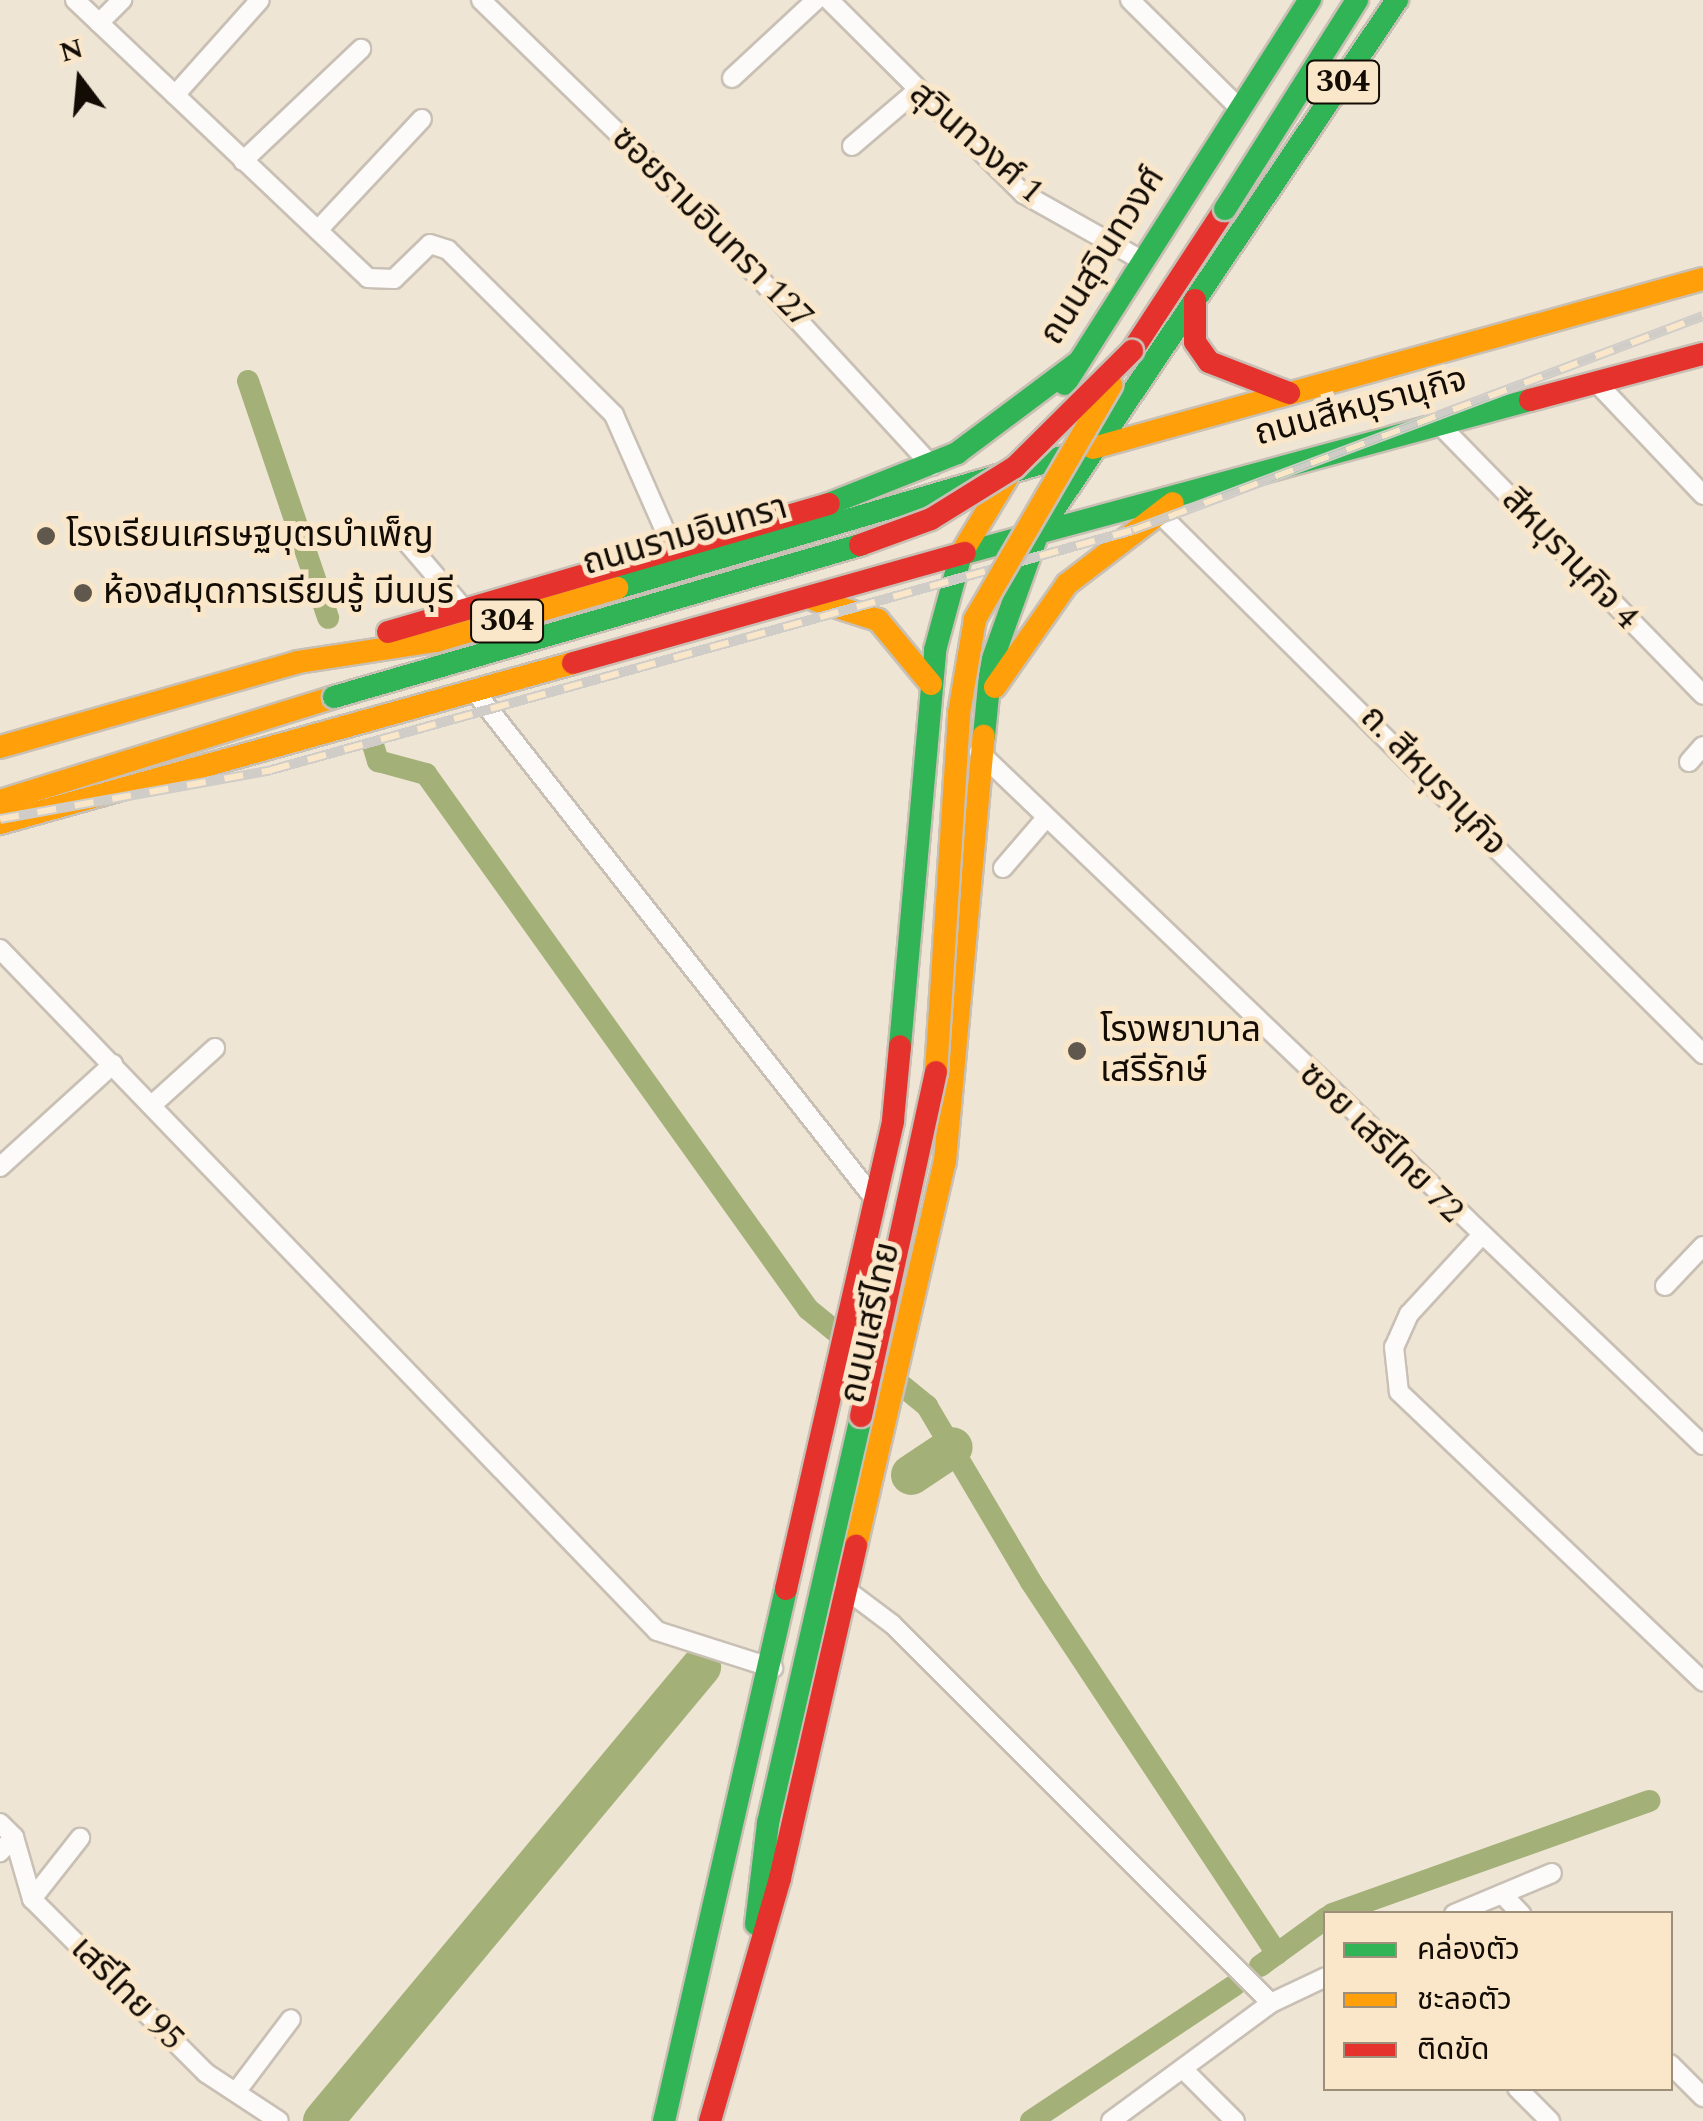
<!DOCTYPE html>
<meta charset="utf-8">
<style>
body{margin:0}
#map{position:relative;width:1703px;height:2121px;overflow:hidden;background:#efe5d5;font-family:Spectral,"Noto Sans Thai",serif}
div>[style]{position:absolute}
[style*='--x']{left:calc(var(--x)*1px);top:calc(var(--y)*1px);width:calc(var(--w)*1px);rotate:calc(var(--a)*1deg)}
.canal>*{height:22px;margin:-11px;padding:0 11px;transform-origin:11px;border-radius:11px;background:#a3b179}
.river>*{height:40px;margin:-20px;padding:0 20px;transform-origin:20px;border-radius:20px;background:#a3b179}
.roads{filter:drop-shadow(2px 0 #c9c0b5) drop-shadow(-2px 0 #c9c0b5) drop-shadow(0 2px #c9c0b5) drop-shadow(0 -2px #c9c0b5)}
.street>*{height:18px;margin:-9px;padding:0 9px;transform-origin:9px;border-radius:9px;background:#fdfbf9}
.fast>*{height:22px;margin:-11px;padding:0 11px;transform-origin:11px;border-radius:11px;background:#30b455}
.slow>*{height:22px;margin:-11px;padding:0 11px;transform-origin:11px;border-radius:11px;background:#ff9f0a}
.jam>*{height:22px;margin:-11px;padding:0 11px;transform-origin:11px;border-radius:11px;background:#e5322d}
.rail>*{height:10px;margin-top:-5px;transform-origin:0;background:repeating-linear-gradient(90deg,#fae7ca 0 19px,#d0cdc8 0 38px);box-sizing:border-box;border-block:2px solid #d0cdc8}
.bridges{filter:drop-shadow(2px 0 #c9c0b5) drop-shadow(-2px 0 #c9c0b5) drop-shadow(0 2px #c9c0b5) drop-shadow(0 -2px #c9c0b5)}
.fast-bridge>*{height:22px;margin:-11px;padding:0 11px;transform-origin:11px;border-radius:11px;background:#30b455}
.slow-bridge>*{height:22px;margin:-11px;padding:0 11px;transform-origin:11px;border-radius:11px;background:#ff9f0a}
.jam-bridge>*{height:22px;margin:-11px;padding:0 11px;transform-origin:11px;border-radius:11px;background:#e5322d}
.dots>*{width:28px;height:28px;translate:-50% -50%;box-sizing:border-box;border:5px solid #fae7ca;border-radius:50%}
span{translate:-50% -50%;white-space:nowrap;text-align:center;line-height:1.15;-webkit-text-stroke:10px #fae7ca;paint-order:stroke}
.shield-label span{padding:2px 8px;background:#fae7ca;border:2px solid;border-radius:8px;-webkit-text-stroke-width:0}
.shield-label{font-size:32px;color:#130c04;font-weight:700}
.street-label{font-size:35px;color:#130c04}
.poi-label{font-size:35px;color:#130c04}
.left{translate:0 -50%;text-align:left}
.legend{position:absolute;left:1323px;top:1911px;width:350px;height:180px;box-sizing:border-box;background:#fae7ca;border:2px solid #9e8f7b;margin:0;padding:12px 18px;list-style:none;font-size:30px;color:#130c04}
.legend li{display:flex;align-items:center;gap:20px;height:50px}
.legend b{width:50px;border:2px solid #9e8f7b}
.north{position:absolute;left:30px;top:30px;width:100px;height:100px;-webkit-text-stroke:8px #fae7ca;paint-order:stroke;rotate:344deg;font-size:28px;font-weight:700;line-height:40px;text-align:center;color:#130c04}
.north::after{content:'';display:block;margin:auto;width:35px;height:45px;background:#130c04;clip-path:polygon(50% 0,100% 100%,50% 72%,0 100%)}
</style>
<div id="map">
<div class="canal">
<div style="--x:248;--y:381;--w:250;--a:71.3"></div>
<div style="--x:374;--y:748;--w:14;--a:73"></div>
<div style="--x:378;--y:761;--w:50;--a:15.2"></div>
<div style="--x:426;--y:774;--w:657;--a:54.47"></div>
<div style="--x:808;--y:1309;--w:154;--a:39.2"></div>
<div style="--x:927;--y:1406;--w:204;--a:59.4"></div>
<div style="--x:1031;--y:1582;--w:446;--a:56.5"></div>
<div style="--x:1332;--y:1914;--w:337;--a:-19.6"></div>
<div style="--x:1260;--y:1966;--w:82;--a:-36"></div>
<div style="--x:1031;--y:2121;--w:245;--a:-33.7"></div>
</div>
<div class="river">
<div style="--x:911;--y:1475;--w:50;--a:-33.7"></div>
<div style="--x:323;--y:2121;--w:591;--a:-50.22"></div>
</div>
<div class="roads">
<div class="street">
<div style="--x:75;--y:0;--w:404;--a:43.5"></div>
<div style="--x:368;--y:278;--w:26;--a:2"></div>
<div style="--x:394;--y:279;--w:50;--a:-44.2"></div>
<div style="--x:430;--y:244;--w:19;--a:18"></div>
<div style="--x:448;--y:250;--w:234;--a:44.8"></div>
<div style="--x:614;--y:415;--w:146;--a:66.2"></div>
<div style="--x:481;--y:0;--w:293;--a:44.2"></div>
<div style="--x:691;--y:204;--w:356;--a:47.4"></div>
<div style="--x:829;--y:0;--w:275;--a:44.9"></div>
<div style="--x:1024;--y:194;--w:137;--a:29.4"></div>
<div style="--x:1130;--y:0;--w:153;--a:44.7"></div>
<div style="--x:99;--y:23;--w:33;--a:-45"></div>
<div style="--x:732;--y:78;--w:115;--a:-42.9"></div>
<div style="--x:175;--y:95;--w:127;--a:-48.2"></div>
<div style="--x:852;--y:146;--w:82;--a:-40.5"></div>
<div style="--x:243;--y:161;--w:163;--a:-43.5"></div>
<div style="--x:318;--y:230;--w:152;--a:-46.9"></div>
<div style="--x:1595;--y:381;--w:157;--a:46.5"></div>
<div style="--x:1437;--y:422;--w:381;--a:45.7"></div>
<div style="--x:1158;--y:512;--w:769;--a:44.84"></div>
<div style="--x:392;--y:525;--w:111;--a:49.4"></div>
<div style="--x:476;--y:693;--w:648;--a:51.77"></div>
<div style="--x:979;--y:752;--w:1002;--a:43.75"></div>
<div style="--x:1689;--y:762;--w:21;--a:-49"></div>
<div style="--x:1003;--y:868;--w:66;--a:-49.3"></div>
<div style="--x:0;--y:949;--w:947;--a:46.07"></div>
<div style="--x:657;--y:1631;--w:122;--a:17.7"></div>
<div style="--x:152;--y:1105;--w:85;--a:-42.1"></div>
<div style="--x:0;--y:1167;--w:153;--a:-42.3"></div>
<div style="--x:1479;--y:1238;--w:103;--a:132.6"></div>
<div style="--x:1409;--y:1314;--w:36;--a:114"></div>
<div style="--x:1394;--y:1347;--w:45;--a:83.7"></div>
<div style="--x:1399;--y:1392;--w:420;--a:43.6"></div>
<div style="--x:1665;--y:1286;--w:55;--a:-46.5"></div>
<div style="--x:844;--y:1588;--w:60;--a:36.9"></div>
<div style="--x:892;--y:1624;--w:536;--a:45"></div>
<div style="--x:0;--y:1823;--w:20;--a:45"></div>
<div style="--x:14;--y:1837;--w:21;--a:133"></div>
<div style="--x:14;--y:1837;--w:65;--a:73.8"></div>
<div style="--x:32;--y:1899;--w:246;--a:45"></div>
<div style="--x:206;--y:2073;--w:87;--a:33.3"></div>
<div style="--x:1502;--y:1894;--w:28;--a:46"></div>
<div style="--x:32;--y:1899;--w:78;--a:-51.8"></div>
<div style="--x:1454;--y:1914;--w:106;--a:-22.7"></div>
<div style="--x:1670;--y:2064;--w:47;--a:45"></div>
<div style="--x:1184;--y:2070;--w:72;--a:45"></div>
<div style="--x:239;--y:2088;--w:86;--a:-53"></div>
<div style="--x:1517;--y:2088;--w:47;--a:45"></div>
<div style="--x:1111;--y:2121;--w:199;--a:-36.4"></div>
<div style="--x:1271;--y:2003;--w:61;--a:-25.3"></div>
</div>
<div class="fast">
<div style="--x:1065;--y:384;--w:456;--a:-57.5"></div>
<div style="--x:829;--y:504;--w:138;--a:-21.7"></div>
<div style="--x:957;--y:453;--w:149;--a:-36.8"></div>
<div style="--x:965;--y:553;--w:76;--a:-15.3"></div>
<div style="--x:1038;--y:533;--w:643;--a:-56.04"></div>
<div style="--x:617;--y:588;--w:496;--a:-16.4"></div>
<div style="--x:984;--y:736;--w:72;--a:-84.4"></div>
<div style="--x:991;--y:664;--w:139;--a:-70.3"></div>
<div style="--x:1038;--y:533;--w:510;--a:-15.13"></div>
<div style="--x:900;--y:1046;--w:398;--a:-84.9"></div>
<div style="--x:935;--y:650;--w:99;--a:-74.8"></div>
<div style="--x:756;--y:1924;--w:102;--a:-83.2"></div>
<div style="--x:768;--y:1823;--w:417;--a:-77.1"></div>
<div style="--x:664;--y:2121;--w:546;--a:-77.08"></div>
</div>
<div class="slow">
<div style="--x:1093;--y:448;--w:633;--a:-15.49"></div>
<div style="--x:961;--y:554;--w:100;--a:-58.8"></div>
<div style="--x:815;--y:600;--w:66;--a:17.6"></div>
<div style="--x:878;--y:620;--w:83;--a:50.4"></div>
<div style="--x:995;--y:687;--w:126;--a:-55"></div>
<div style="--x:1067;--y:584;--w:133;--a:-37.4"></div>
<div style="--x:0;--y:747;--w:310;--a:-15.9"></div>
<div style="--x:298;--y:662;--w:140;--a:-8.7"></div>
<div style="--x:436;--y:641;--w:189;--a:-16.3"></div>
<div style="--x:0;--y:801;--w:350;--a:-17.3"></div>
<div style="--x:0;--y:823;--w:595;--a:-15.6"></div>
<div style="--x:856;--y:1546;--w:395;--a:-77"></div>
<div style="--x:945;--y:1161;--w:427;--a:-84.8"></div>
</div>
<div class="jam">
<div style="--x:1195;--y:300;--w:42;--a:90"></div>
<div style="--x:1195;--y:342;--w:24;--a:55"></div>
<div style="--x:1209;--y:362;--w:86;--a:21.2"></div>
<div style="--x:1132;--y:351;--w:170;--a:-56.8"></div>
<div style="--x:1530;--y:400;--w:179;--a:-14.9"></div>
<div style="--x:388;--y:632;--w:459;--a:-16.2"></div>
<div style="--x:573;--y:663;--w:407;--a:-15.7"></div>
<div style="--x:786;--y:1589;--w:481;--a:-77.1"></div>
<div style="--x:893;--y:1120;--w:74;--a:-84.6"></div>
<div style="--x:710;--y:2121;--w:253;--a:-73.9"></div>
<div style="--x:780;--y:1878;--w:341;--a:-77.1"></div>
</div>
</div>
<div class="rail">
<div style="--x:0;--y:819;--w:275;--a:-10.2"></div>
<div style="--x:271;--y:770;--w:895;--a:-15.56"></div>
<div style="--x:1133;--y:530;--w:609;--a:-20.58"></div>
</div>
<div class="bridges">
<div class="fast-bridge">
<div style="--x:1225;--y:209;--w:247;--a:-57.7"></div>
<div style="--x:334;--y:697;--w:548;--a:-16.12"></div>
</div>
<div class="slow-bridge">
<div style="--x:936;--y:1072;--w:360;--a:-86.3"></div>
<div style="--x:959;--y:713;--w:95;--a:-80.3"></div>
<div style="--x:975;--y:619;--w:271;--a:-59.8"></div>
</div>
<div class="jam-bridge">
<div style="--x:860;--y:545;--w:76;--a:-20.1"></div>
<div style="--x:931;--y:519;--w:99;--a:-31.8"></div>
<div style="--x:1015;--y:467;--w:165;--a:-44.8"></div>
<div style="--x:861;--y:1416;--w:352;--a:-77.7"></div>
</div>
</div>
<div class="dots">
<div style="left:46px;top:536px;background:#60584d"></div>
<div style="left:83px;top:593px;background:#60584d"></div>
<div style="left:1077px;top:1051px;background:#60584d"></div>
</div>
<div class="shield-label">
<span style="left:1343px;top:82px">304</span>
<span style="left:507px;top:621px">304</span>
</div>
<div class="street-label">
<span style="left:976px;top:143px;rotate:41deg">สุวินทวงศ์ 1</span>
<span style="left:712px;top:228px;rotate:45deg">ซอยรามอินทรา 127</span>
<span style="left:1103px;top:256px;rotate:-58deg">ถนนสุวินทวงศ์</span>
<span style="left:1361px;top:407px;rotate:-15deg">ถนนสีหบุรานุกิจ</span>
<span style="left:685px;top:536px;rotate:-16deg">ถนนรามอินทรา</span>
<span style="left:1570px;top:559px;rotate:46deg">สีหบุรานุกิจ 4</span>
<span style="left:1433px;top:781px;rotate:46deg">ถ. สีหบุรานุกิจ</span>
<span style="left:1381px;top:1143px;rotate:44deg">ซอย เสรีไทย 72</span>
<span style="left:871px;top:1323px;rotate:-77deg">ถนนเสรีไทย</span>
<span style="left:127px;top:1994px;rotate:45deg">เสรีไทย 95</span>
</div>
<div class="poi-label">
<span class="left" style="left:66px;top:536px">โรงเรียนเศรษฐบุตรบำเพ็ญ</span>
<span class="left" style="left:103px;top:593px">ห้องสมุดการเรียนรู้ มีนบุรี</span>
<span class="left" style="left:1100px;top:1051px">โรงพยาบาล<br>เสรีรักษ์</span>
</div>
<ul class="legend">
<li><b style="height:12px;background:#30b455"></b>คล่องตัว</li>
<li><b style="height:12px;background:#ff9f0a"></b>ชะลอตัว</li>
<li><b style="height:12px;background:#e5322d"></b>ติดขัด</li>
</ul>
<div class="north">N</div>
</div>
